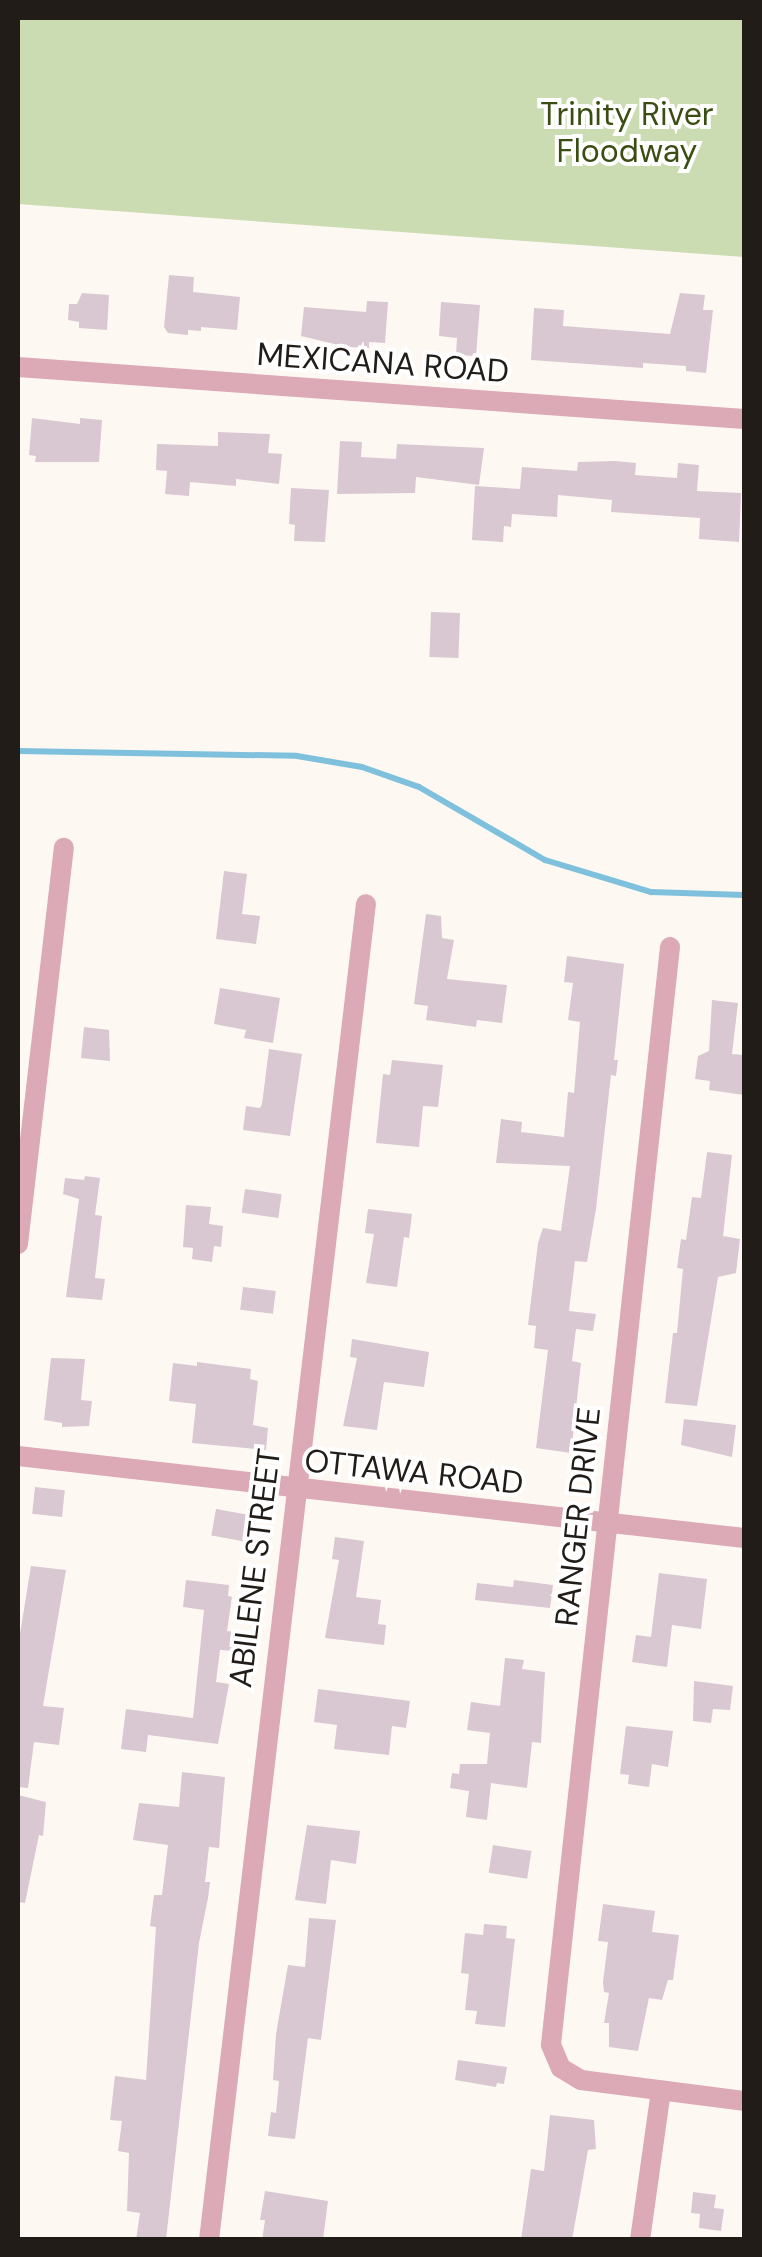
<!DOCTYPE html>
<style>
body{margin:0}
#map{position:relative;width:762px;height:2257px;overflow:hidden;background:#fef8f3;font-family:"DM Sans",sans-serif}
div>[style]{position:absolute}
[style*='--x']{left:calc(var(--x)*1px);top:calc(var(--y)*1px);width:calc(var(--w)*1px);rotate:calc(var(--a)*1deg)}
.green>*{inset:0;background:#cbdcb2}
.stream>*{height:6px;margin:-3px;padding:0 3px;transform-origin:3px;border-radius:3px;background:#7fc0dc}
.building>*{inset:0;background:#d9c8d2;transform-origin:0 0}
.street>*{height:20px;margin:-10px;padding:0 10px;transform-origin:10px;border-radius:10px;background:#dca9b7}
span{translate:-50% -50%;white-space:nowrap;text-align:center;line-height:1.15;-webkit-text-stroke:8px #fff;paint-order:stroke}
.park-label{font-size:32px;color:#3a4e13}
.street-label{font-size:32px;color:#211c17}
.frame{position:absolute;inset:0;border:20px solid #211c17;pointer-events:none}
</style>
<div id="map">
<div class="green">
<div style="clip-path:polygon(18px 18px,744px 18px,744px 257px,18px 204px)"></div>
</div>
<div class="stream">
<div style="--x:18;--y:751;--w:279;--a:1"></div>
<div style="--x:297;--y:756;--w:66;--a:9.6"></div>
<div style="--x:362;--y:767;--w:60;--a:19.3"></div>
<div style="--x:419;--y:787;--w:146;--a:30.1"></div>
<div style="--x:545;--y:860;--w:111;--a:16.8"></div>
<div style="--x:651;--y:892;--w:93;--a:1.8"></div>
</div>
<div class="building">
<div style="clip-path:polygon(169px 275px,194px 277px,193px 292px,240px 297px,237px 330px,201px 327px,201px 331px,188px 330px,188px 335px,168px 333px,164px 327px)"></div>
<div style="clip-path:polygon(82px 293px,109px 295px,107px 330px,79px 328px,79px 322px,68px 320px,69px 304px,77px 304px)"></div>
<div style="clip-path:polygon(680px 293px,705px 295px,703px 310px,713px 310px,706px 373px,686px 371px,686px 366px,643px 363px,643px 368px,531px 360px,534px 308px,564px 310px,563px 326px,670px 334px)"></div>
<div style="clip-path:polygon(367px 301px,388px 302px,385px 343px,369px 342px,369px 348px,347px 347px,301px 336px,304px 307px,366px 312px)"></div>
<div style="clip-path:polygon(441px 302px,480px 305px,476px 356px,456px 355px,457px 338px,439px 336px)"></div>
<div style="clip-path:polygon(32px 418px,80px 424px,80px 418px,102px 420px,99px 462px,35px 462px,36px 456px,29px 455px)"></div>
<div style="clip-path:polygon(218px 432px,270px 434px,268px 453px,282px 454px,279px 484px,236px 479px,236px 486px,190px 482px,189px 496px,165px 494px,167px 471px,156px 470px,157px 444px,218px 446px)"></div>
<div style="clip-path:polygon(340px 441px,362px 442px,361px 457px,396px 459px,397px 444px,484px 448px,479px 485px,416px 477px,415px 493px,337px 494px)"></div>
<div style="clip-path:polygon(615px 461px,636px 463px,635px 475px,677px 478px,678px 463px,699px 465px,697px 491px,741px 493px,739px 542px,699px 539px,700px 518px,611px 512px,612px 500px,558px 495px,557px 517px,512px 514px,511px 527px,504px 526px,503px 542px,472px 540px,475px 486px,520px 489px,522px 467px,577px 471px,578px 462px)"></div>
<div style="clip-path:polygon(291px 488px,329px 490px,325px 542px,294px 541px,295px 525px,289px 524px)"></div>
<div style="left:431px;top:612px;width:29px;height:45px;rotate:2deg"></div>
<div style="clip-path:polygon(224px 871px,247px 874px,242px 914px,260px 916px,256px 944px,216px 939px)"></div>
<div style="clip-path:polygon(426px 914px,441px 916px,442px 938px,454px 940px,447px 979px,507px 985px,502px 1023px,477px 1020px,476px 1027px,426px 1020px,428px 1006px,414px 1004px)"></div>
<div style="clip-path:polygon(567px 956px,624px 964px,614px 1060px,618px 1060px,616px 1076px,611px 1075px,596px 1209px,587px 1262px,575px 1261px,569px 1311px,596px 1314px,593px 1331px,576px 1329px,572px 1361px,581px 1363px,571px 1453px,536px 1448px,548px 1350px,534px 1348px,536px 1326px,528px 1325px,538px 1243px,543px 1228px,561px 1231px,570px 1166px,496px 1163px,501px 1119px,522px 1122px,521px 1132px,564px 1137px,568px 1092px,574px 1093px,580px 1022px,568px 1020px,573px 983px,564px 982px)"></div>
<div style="clip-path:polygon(220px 988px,280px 998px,273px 1043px,244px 1038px,246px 1030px,214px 1024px)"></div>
<div style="clip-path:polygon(712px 1000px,738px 1003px,732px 1054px,744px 1055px,744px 1095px,709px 1090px,710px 1081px,695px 1079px,698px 1056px,709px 1051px)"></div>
<div style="clip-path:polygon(84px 1027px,109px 1030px,110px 1061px,81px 1058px)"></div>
<div style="clip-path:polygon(269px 1049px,302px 1054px,290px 1136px,243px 1130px,246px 1106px,260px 1108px,262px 1104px)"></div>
<div style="clip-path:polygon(392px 1060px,443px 1065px,438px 1107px,423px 1106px,419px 1147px,376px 1143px,383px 1074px,390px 1075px)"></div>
<div style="clip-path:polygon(707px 1152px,732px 1155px,723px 1236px,740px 1239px,736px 1273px,718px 1277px,697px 1406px,665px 1403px,673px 1333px,677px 1333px,683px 1269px,677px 1268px,681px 1239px,686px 1240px,692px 1197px,701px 1198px)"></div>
<div style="clip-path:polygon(85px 1176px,100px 1178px,95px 1215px,102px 1216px,95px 1278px,105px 1279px,102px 1300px,66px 1297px,79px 1199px,63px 1194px,65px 1178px,84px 1180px)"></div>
<div style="left:245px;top:1189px;width:37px;height:24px;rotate:8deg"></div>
<div style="clip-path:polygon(186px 1205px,211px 1207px,209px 1224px,223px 1226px,221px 1247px,214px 1246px,212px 1262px,192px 1259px,193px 1248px,183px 1247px)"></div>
<div style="clip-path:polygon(368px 1209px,412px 1214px,409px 1238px,404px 1237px,397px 1287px,366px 1283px,374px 1234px,365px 1233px)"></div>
<div style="left:243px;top:1287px;width:33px;height:23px;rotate:7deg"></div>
<div style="clip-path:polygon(352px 1339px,429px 1352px,424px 1387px,384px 1382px,377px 1430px,343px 1426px,357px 1358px,350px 1357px)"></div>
<div style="clip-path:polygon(51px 1358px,85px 1359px,81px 1400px,92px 1401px,89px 1426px,62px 1427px,62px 1423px,44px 1420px)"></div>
<div style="clip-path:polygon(197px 1362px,251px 1369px,250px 1379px,258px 1381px,253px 1425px,268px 1428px,266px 1450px,192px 1443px,196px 1404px,169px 1401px,173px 1363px,197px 1366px)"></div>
<div style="clip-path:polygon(684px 1419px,736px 1425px,732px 1457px,681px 1445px)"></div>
<div style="left:35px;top:1487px;width:30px;height:27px;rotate:6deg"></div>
<div style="left:216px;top:1509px;width:34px;height:27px;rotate:10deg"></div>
<div style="clip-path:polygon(335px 1537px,364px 1541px,356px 1597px,381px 1600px,378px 1624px,386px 1625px,384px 1645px,325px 1638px,339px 1560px,332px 1559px)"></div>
<div style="clip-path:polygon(31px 1566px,66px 1570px,43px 1706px,64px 1708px,59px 1745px,34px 1742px,28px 1788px,18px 1787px,18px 1646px)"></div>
<div style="clip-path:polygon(659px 1573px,707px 1579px,701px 1629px,672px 1625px,667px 1667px,632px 1662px,636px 1635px,651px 1637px)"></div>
<div style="clip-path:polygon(186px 1580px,229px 1585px,228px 1596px,232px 1597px,227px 1631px,235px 1632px,233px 1651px,220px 1650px,216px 1682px,229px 1684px,218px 1744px,148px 1735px,146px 1752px,121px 1749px,126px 1709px,193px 1718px,204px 1610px,183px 1607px)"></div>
<div style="clip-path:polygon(514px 1580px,553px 1585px,550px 1608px,475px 1600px,477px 1583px,513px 1587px)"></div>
<div style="clip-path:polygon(505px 1658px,524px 1660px,522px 1669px,545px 1672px,541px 1743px,532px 1742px,527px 1788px,491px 1783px,487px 1820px,466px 1817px,469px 1791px,450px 1788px,452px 1773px,459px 1774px,460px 1764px,487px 1764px,490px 1733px,467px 1730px,471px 1702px,500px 1706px)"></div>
<div style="clip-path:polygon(694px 1681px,733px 1686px,730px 1710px,713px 1709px,711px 1723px,693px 1721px)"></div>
<div style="clip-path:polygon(318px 1689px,410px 1701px,406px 1728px,392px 1726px,389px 1755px,334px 1749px,337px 1725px,314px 1722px)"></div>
<div style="clip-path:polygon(626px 1726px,673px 1731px,668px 1767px,652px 1764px,649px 1787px,628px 1784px,629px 1775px,620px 1774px)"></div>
<div style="clip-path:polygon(182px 1772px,225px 1777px,221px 1823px,219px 1848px,209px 1847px,205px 1882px,210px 1882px,208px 1898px,199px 1943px,166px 2240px,136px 2240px,140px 2213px,127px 2211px,129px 2153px,118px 2151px,122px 2121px,110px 2120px,115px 2076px,146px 2080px,156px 1927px,150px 1926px,154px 1895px,162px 1895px,168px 1845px,133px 1840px,139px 1803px,179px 1807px)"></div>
<div style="clip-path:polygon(18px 1795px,46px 1802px,43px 1836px,39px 1835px,25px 1903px,18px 1902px)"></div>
<div style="clip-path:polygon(307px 1825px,360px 1831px,356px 1864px,331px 1860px,326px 1904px,295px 1900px)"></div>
<div style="left:493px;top:1845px;width:39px;height:28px;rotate:9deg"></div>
<div style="clip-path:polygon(603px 1904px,655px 1911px,652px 1932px,679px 1935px,673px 1980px,668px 1980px,662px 2000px,649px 1998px,638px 2051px,609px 2047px,609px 2023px,604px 2023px,609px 1993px,604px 1992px,603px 1982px,608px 1942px,598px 1941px)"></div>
<div style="clip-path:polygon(309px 1918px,336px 1920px,321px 2040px,308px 2038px,295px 2139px,268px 2136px,271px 2112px,276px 2113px,279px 2081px,273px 2080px,276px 2034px,288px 1965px,305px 1967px)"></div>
<div style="clip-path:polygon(484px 1924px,507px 1926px,506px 1938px,515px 1939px,505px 2027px,475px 2024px,477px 2011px,465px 2010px,469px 1974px,461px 1973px,465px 1933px,483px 1935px)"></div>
<div style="clip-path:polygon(458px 2060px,507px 2067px,504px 2084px,497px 2083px,496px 2087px,455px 2080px)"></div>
<div style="clip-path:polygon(550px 2115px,594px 2120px,596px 2149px,588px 2150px,572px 2240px,521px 2240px,531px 2169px,544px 2171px)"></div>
<div style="clip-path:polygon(265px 2191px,328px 2201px,323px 2240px,262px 2240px,265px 2220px,260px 2220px)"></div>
<div style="clip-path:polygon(693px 2192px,716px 2195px,714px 2208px,724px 2209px,721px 2231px,699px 2228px,700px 2214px,691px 2213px)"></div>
</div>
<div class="street">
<div style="--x:18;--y:367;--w:728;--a:4.1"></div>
<div style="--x:670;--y:947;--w:1104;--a:96.19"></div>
<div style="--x:551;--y:2045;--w:25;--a:67"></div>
<div style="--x:561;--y:2068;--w:23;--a:31"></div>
<div style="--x:581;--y:2080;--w:164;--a:7.3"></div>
<div style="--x:18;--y:1244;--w:399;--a:-83.4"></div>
<div style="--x:18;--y:1456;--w:731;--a:6.44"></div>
<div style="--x:209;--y:2240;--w:1345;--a:-83.3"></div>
<div style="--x:640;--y:2240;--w:150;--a:-82"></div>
</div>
<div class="park-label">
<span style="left:627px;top:133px">Trinity River<br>Floodway</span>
</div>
<div class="street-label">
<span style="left:383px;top:363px;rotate:4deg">MEXICANA ROAD</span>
<span style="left:414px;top:1472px;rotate:6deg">OTTAWA ROAD</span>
<span style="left:578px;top:1517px;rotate:-84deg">RANGER DRIVE</span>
<span style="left:255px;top:1568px;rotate:-83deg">ABILENE STREET</span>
</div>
<div class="frame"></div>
</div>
